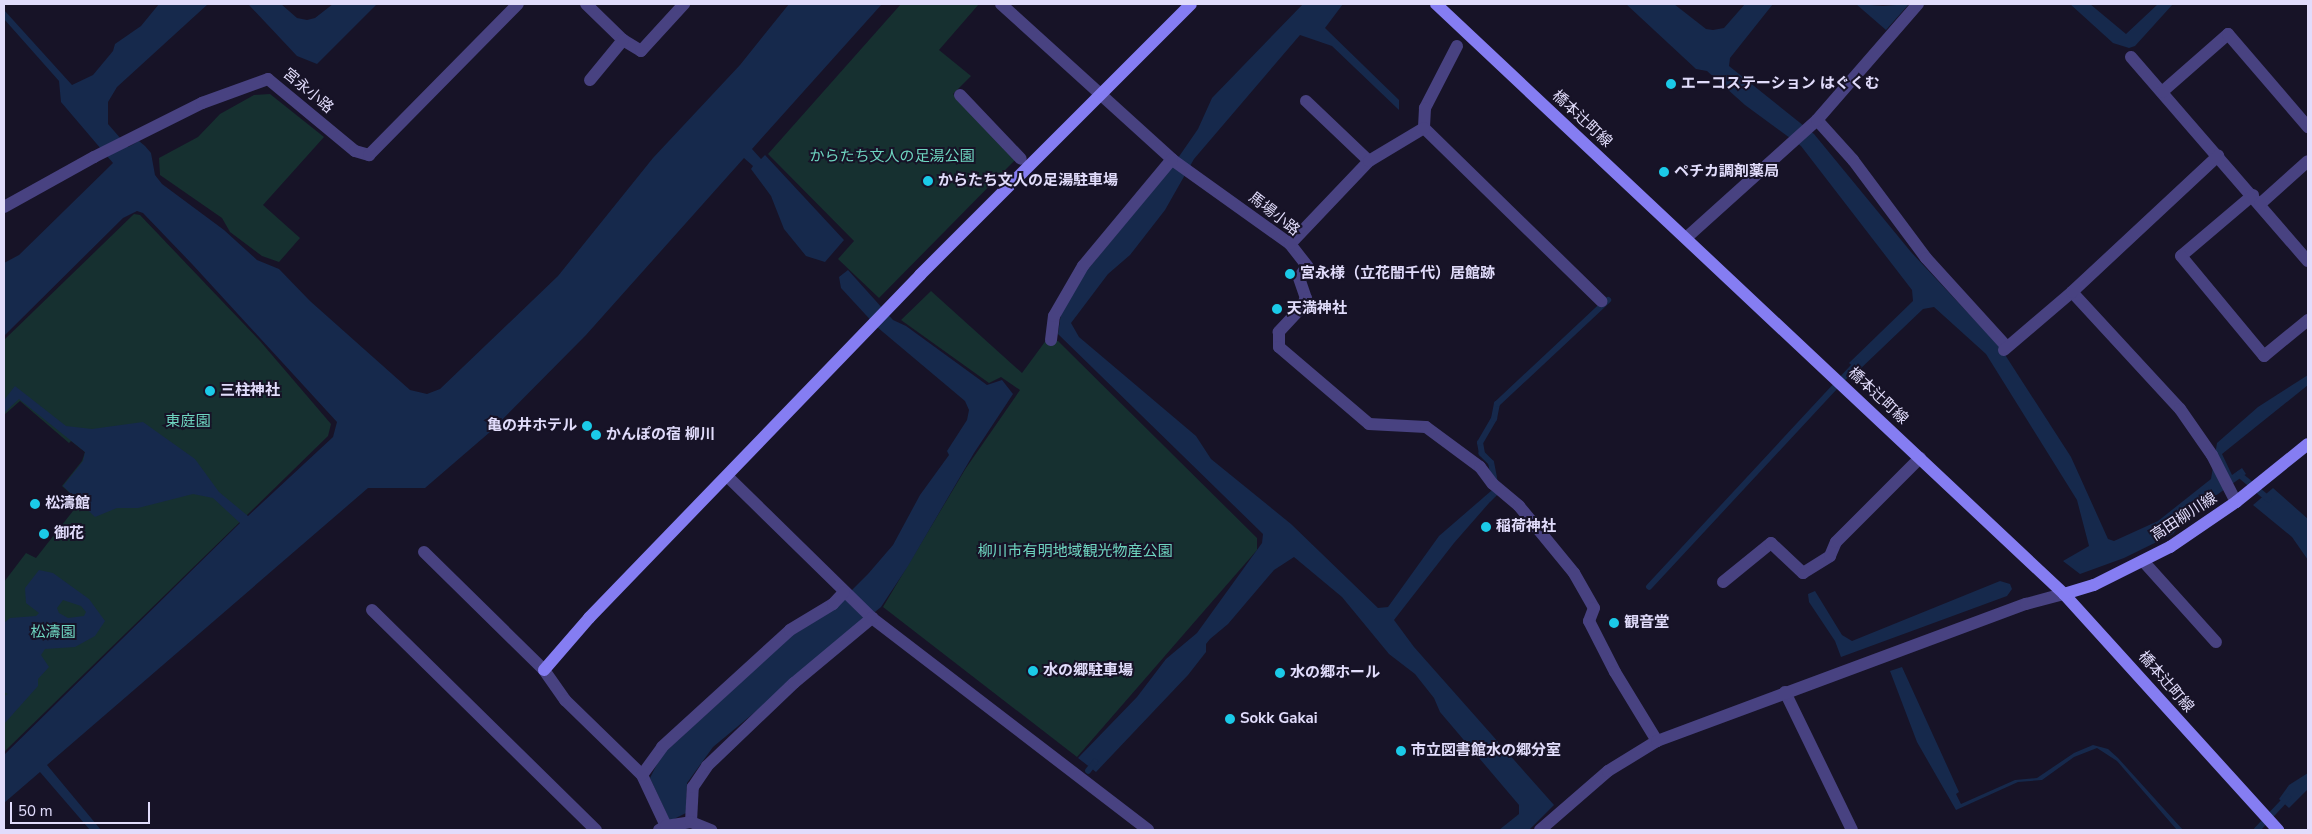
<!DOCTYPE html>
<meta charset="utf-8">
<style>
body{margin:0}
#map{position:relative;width:2312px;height:834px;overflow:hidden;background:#171327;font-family:"Nunito Sans","Noto Sans JP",sans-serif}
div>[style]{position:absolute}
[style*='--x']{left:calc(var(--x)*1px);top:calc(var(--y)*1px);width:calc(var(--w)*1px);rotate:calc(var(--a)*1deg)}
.green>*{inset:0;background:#163030}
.water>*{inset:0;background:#16294c}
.stream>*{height:5.5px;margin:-2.75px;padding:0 2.75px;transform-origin:2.75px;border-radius:2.75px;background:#16294c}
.street>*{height:12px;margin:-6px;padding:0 6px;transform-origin:6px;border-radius:6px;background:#484281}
.secondary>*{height:12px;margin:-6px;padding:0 6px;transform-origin:6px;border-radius:6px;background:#857df2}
.dots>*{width:14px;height:14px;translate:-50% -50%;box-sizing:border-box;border:2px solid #171327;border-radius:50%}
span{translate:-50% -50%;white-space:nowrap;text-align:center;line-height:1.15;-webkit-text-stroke:4px #171327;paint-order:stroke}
.poi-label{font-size:15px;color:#e1dcfb;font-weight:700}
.left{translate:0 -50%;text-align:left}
.right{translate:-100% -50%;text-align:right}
.street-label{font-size:15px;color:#e1dcfb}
.park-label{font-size:15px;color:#6ed5c0}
.frame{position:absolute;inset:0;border:5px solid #e1dcfb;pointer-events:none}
.scale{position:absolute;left:10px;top:802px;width:140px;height:22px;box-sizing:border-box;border:2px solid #e1dcfb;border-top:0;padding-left:6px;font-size:15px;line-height:18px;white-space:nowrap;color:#e1dcfb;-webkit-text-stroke:4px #171327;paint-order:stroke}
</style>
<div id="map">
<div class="green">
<div style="clip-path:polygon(901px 4px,979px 4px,939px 50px,971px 76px,953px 94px,1016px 159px,879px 298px,838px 259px,854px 241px,768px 154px)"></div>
<div style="clip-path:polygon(270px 94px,324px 137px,263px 205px,300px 238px,279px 262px,262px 256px,230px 232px,222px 218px,160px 175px,159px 158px,198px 137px,220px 114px,254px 95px)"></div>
<div style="clip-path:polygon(134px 214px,140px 215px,260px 341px,331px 424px,328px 436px,4px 752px,4px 582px,26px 553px,36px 558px,80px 502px,62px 486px,82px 461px,85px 452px,71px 441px,69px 443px,20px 401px,4px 415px,4px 340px)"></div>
<div style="clip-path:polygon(931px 291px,1022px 373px,1047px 339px,1058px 341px,1257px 538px,1257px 550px,1077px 757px,883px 607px,966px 468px,1020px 390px,1001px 377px,989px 383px,901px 320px)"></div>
</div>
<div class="water">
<div style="clip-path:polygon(159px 4px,208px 4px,117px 87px,108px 102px,108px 124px,128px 147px,139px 141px,145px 146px,151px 153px,155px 175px,162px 184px,224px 230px,257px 260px,279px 269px,310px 301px,410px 390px,427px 394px,440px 389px,558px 276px,653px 158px,740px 65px,789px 4px,882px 4px,752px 149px,761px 159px,765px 155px,844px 240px,825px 262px,806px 256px,784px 229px,771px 196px,751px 169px,753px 166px,744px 158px,586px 335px,490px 432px,425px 488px,368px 488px,47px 765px,101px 830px,90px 830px,40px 772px,4px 803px,4px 755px,240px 523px,213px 498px,193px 494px,138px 508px,117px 508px,95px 517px,63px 486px,83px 461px,85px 452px,19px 399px,4px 413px,4px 400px,15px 386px,66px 426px,92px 429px,143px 422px,195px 459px,219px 492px,248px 516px,333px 437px,337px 422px,192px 264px,143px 213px,137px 211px,123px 218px,4px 336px,4px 263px,19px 255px,113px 163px,61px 102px,59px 81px,4px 19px,4px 10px,72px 85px,93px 75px,113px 51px,115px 44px,141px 26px)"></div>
<div style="clip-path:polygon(248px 4px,281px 4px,297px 18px,307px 20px,315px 18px,333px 4px,377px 4px,317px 64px,297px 56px)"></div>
<div style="clip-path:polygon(1303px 4px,1343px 4px,1325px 28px,1399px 100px,1399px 110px,1332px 46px,1300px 35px,1194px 159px,1165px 210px,1130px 255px,1108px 274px,1071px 323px,1079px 337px,1196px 436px,1211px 459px,1291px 524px,1378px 608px,1388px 607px,1439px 536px,1491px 491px,1496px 495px,1454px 543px,1394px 620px,1414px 647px,1554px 805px,1529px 830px,1499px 830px,1519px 814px,1519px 805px,1440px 712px,1434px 698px,1415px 674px,1389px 654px,1342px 597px,1294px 557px,1274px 570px,1228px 624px,1210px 639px,1206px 644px,1206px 652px,1188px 675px,1096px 772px,1078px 758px,1137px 697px,1166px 659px,1197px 633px,1262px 543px,1263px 534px,1058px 334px,1061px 313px,1084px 274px,1169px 171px,1198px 129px,1212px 98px)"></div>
<div style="clip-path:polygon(1626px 4px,1674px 4px,1706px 29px,1713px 30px,1724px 28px,1745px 4px,1773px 4px,1730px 58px,1729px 66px,1814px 134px,1911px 252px,2000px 347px,2071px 457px,2108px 539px,2114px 541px,2158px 521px,2211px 479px,2217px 443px,2258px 407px,2308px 375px,2308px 385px,2222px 454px,2232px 475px,2242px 468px,2246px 474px,2186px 517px,2173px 534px,2124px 558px,2080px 574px,2063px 561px,2089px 546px,2077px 500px,1986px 354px,1934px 307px,1923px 309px,1858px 371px,1849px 363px,1913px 301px,1912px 290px,1801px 146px,1745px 105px,1707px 71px,1696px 69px)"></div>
<div style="clip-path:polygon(1856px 4px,1883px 6px,1909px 4px,1886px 30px)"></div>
<div style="clip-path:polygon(2070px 4px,2090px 4px,2126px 34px,2158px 4px,2173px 4px,2135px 46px,2129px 48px,2113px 43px)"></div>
<div style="clip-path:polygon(848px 270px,893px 320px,906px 326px,987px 385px,1002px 380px,1013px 394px,974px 453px,908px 566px,881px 607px,713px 747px,687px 783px,686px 813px,670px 821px,650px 778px,661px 756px,790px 637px,832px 610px,868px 574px,893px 545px,920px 495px,949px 455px,947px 451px,967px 420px,969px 410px,965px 401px,877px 327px,841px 288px,839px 277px)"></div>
<div style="clip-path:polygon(2273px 488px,2308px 519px,2308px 560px,2292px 537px,2253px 505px)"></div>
<div style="clip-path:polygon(evenodd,39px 570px,53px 573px,89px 599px,105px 621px,95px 636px,75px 647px,45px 649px,41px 655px,49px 667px,38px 679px,38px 686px,4px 724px,4px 696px,8px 694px,4px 692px,4px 623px,10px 618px,36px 616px,39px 613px,26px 603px,25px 588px,39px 570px,63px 600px,81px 606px,86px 612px,84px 616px,68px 618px,59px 613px,57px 608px,63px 600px)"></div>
<div style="clip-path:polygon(2000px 581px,2010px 584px,2012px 589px,2007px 596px,1841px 657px,1835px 641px,1809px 602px,1808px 594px,1815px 591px,1842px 635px,1852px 641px)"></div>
<div style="clip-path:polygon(1902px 667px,1959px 792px,1956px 794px,1961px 804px,2015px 780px,2037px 778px,2074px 753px,2093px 745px,2108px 749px,2118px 758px,2183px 830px,2177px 830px,2117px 761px,2097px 748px,2074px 757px,2042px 780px,2018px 782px,1956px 810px,1917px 742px,1890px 671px)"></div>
<div style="clip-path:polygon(2308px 773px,2308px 789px,2289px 808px,2279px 799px,2289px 785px)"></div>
</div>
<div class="stream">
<div style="--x:2239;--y:474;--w:39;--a:40"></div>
<div style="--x:1489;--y:499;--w:7;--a:-45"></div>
<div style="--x:1494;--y:494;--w:11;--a:-85"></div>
<div style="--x:1495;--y:483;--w:20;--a:-101"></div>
<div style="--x:1491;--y:463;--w:13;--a:-135"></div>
<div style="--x:1482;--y:454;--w:11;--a:-100"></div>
<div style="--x:1480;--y:443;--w:28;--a:-60"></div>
<div style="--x:1494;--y:419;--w:15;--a:-79"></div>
<div style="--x:1497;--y:404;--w:152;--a:-43.1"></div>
<div style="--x:1649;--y:587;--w:307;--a:-47.1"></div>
<div style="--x:1088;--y:771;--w:11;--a:-52"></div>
<div style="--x:2257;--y:830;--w:45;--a:-46.8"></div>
</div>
<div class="street">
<div style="--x:586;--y:4;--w:52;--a:44.2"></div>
<div style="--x:623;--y:40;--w:21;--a:31"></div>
<div style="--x:641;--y:51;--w:64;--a:-47.5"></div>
<div style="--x:1001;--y:4;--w:234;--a:42.2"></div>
<div style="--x:1174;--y:161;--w:143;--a:35.6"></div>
<div style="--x:1290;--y:244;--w:28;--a:52"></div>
<div style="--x:1307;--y:266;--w:14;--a:124"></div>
<div style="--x:1299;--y:278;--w:21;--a:71"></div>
<div style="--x:1306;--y:298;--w:11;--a:117"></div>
<div style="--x:1301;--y:308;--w:33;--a:133"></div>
<div style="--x:1279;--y:332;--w:15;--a:90"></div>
<div style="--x:1279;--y:347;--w:118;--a:40.5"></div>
<div style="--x:1369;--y:424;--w:57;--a:3"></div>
<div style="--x:1426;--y:427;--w:67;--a:36.5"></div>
<div style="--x:1480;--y:467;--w:21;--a:53"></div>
<div style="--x:1493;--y:484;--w:34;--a:40"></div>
<div style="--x:1519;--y:506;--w:87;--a:50.6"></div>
<div style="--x:1574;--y:573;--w:40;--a:60.3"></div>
<div style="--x:1594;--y:608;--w:14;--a:111"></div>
<div style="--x:1589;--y:621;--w:57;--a:63"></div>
<div style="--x:1615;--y:672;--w:81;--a:58.7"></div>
<div style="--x:1457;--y:46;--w:70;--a:117.3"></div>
<div style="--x:1425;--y:108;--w:20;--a:93"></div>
<div style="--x:1424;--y:128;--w:248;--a:44.3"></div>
<div style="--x:2131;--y:57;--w:270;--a:49.1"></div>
<div style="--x:590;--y:80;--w:52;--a:-50.5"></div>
<div style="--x:2162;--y:92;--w:88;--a:-41.3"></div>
<div style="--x:2228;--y:34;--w:123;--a:49.3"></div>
<div style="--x:960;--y:95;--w:88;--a:46.4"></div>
<div style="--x:1306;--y:101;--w:87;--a:43.6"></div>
<div style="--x:1817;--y:120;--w:54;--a:48"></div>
<div style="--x:1853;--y:160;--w:122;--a:53.3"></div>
<div style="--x:1926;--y:258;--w:120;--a:47.7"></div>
<div style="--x:2253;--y:195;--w:94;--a:139.7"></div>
<div style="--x:2181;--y:256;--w:130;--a:50.3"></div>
<div style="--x:2264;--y:356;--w:57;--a:-39.3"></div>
<div style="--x:2260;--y:204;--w:64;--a:-41.9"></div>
<div style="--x:4;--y:207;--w:103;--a:-29.1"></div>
<div style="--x:94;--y:157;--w:121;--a:-26.6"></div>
<div style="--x:202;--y:103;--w:70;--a:-20"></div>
<div style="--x:268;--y:79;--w:113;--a:39.6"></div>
<div style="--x:355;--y:151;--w:15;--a:16"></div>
<div style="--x:369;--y:155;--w:212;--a:-45.4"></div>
<div style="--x:1686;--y:238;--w:176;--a:-42"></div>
<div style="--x:1817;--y:120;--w:154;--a:-49"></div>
<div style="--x:1290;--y:244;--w:115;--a:-46.4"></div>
<div style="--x:1369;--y:161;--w:64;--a:-31"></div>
<div style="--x:2072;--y:292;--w:159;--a:47.3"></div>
<div style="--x:2180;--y:409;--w:56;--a:55.2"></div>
<div style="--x:2212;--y:455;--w:53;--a:62.9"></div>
<div style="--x:1051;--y:340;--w:24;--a:-83"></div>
<div style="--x:1054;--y:316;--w:58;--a:-59.9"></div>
<div style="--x:1083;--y:266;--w:139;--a:-50.2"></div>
<div style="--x:2004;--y:350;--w:89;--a:-40.5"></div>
<div style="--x:2072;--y:292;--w:200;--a:-43"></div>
<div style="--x:727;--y:476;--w:203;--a:44.4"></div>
<div style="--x:872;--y:618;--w:348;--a:37.5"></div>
<div style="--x:424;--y:552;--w:168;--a:44.5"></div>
<div style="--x:544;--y:670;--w:37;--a:55"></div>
<div style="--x:565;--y:700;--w:107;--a:44.2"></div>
<div style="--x:642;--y:775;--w:56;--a:64.8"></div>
<div style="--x:2143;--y:561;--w:109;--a:48"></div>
<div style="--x:1723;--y:582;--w:62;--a:-39.1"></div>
<div style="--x:1771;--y:543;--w:44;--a:43.2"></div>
<div style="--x:1803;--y:573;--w:32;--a:-32"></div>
<div style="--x:1830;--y:556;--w:15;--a:-67"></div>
<div style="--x:1836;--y:542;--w:119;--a:-45"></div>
<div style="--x:372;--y:610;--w:314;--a:44.5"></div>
<div style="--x:1785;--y:692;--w:153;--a:64.1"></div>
<div style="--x:642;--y:775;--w:34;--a:-54"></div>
<div style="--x:662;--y:747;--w:173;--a:-42.4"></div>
<div style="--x:790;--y:630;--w:50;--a:-31.2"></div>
<div style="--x:833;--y:604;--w:16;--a:-47"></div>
<div style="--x:691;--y:822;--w:35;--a:-87"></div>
<div style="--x:693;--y:787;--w:25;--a:-56"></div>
<div style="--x:707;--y:766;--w:120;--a:-43.7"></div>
<div style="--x:794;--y:683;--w:102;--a:-39.8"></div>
<div style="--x:659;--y:830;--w:8;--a:-30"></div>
<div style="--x:666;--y:826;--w:25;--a:-9"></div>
<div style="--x:691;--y:822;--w:22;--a:22"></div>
<div style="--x:1540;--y:830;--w:90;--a:-40.9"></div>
<div style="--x:1608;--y:771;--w:57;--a:-31.5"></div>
<div style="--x:1657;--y:741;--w:394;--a:-20.4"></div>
<div style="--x:2026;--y:604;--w:39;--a:-15"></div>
</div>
<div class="secondary">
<div style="--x:1436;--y:4;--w:862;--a:43.21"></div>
<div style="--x:2064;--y:594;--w:319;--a:47.8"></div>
<div style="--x:2064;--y:594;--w:31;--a:-17"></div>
<div style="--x:2094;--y:585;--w:85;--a:-26.6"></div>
<div style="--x:2170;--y:547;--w:80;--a:-34.3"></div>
<div style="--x:2236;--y:502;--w:92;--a:-38.9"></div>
<div style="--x:544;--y:670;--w:69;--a:-49.1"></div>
<div style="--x:589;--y:618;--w:477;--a:-46"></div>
<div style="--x:920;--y:275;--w:383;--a:-45"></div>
</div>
<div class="dots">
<div style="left:1671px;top:84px;background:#1bcae8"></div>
<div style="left:1664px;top:172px;background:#1bcae8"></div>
<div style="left:928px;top:181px;background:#1bcae8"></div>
<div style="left:1290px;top:274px;background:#1bcae8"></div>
<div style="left:1277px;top:309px;background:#1bcae8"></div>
<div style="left:210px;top:391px;background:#1bcae8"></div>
<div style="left:587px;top:426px;background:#1bcae8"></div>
<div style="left:596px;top:435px;background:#1bcae8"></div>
<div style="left:35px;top:504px;background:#1bcae8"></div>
<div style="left:1486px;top:527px;background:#1bcae8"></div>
<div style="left:44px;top:534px;background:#1bcae8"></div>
<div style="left:1614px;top:623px;background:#1bcae8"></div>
<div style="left:1033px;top:671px;background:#1bcae8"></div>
<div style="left:1280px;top:673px;background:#1bcae8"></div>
<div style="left:1230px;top:719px;background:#1bcae8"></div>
<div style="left:1401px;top:751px;background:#1bcae8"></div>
</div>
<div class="poi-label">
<span class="left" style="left:1681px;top:84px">エーコステーション はぐくむ</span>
<span class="left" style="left:1674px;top:172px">ペチカ調剤薬局</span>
<span class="left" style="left:938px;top:181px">からたち文人の足湯駐車場</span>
<span class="left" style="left:1300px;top:274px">宮永様（立花誾千代）居館跡</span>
<span class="left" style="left:1287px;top:309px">天満神社</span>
<span class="left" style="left:220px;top:391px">三柱神社</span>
<span class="right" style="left:577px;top:426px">亀の井ホテル</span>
<span class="left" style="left:606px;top:435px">かんぽの宿 柳川</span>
<span class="left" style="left:45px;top:504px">松濤館</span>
<span class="left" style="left:1496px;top:527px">稲荷神社</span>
<span class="left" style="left:54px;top:534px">御花</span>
<span class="left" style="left:1624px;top:623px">観音堂</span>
<span class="left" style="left:1043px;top:671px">水の郷駐車場</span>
<span class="left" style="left:1290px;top:673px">水の郷ホール</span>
<span class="left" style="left:1240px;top:719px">Sokk Gakai</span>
<span class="left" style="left:1411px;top:751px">市立図書館水の郷分室</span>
</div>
<div class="street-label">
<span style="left:308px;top:91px;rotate:40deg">宮永小路</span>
<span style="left:1582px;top:119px;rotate:43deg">橋本辻町線</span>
<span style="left:1274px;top:214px;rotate:38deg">馬場小路</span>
<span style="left:1878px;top:396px;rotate:43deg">橋本辻町線</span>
<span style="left:2184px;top:517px;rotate:-33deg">高田柳川線</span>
<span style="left:2166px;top:682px;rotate:49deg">橋本辻町線</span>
</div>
<div class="park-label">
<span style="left:892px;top:157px">からたち文人の足湯公園</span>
<span style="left:188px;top:422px">東庭園</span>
<span style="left:1075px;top:552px">柳川市有明地域観光物産公園</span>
<span style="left:53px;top:633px">松濤園</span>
</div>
<div class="frame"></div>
<div class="scale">50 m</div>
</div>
